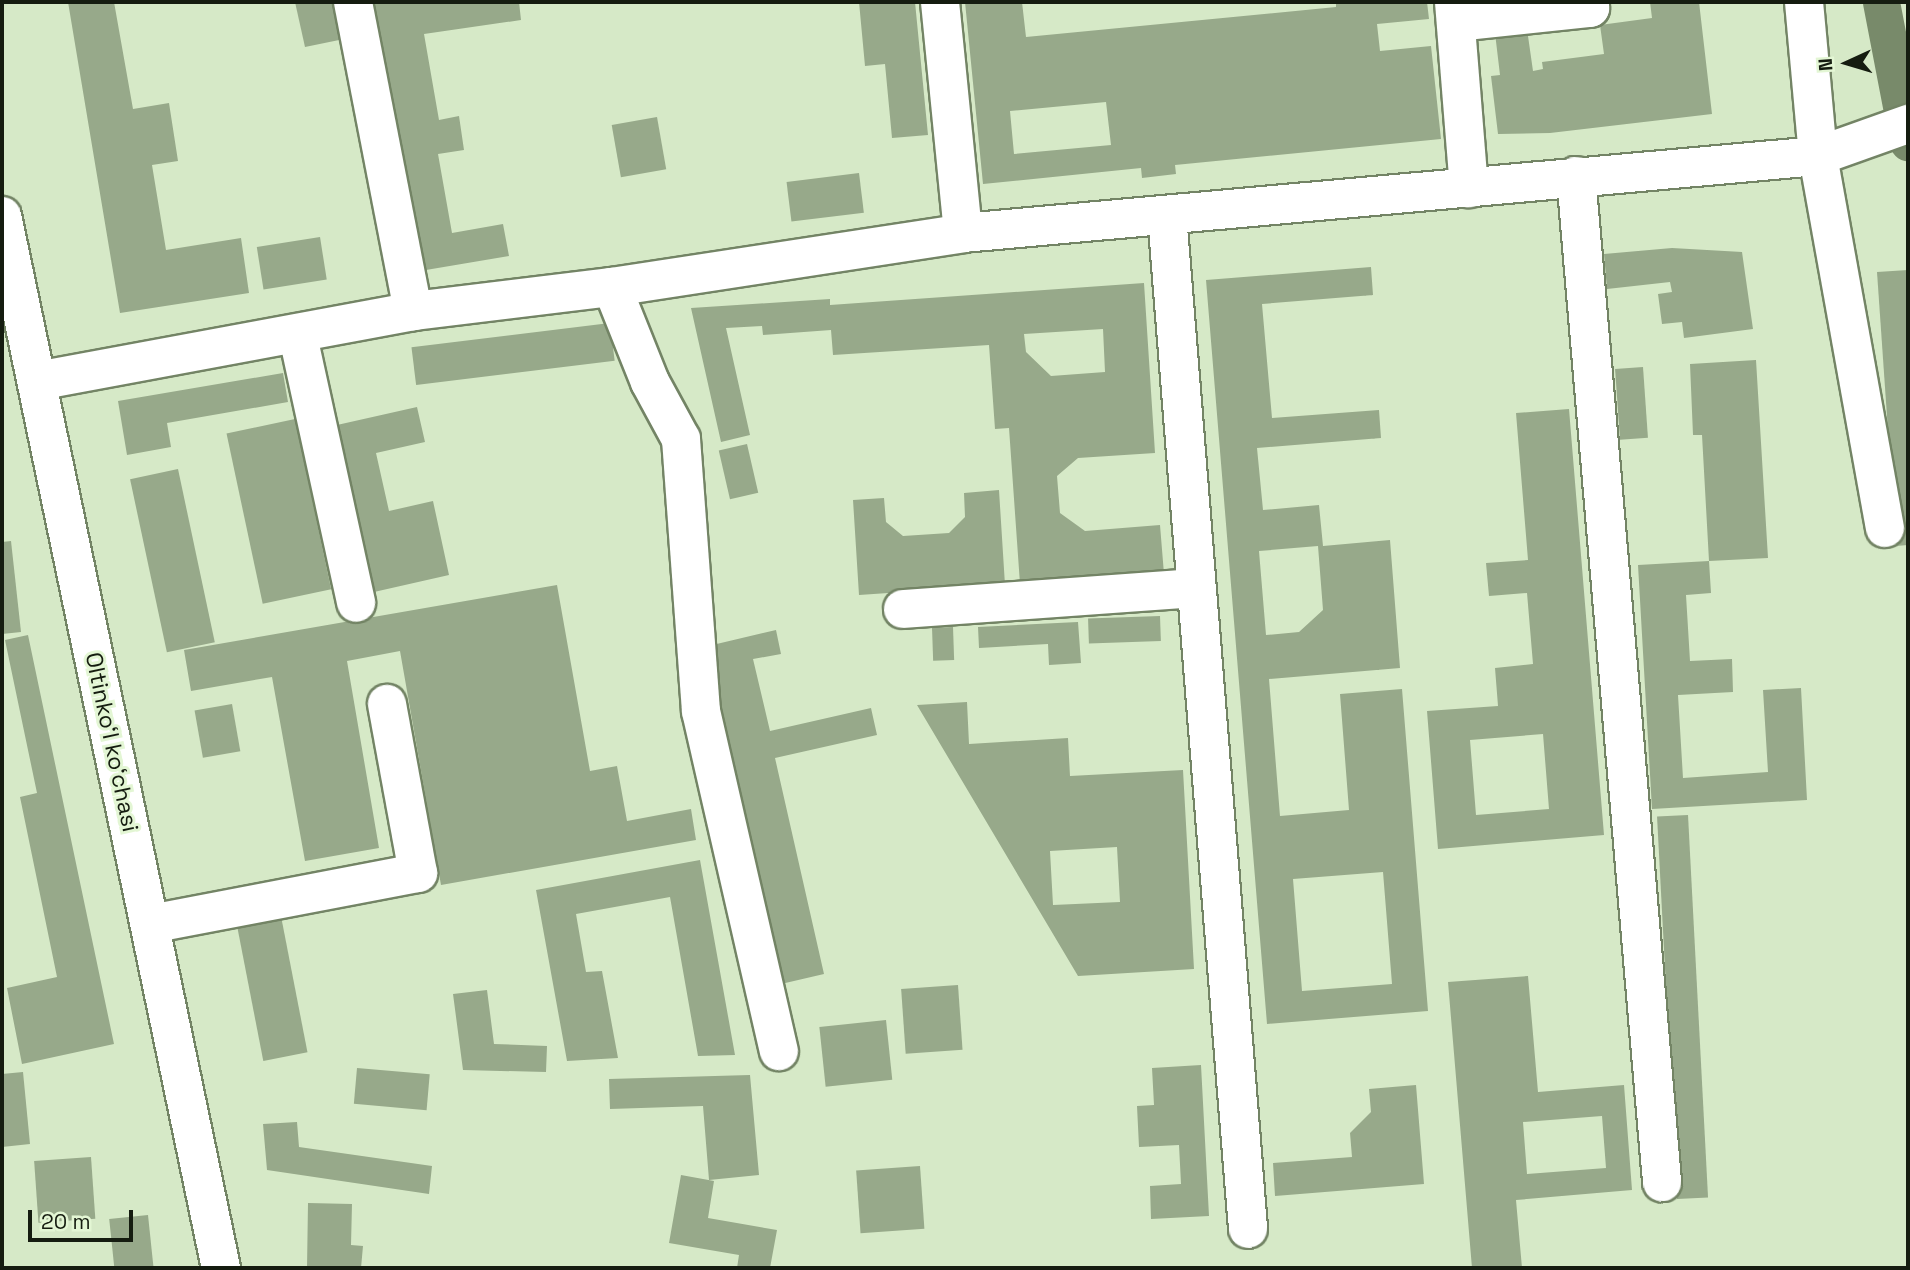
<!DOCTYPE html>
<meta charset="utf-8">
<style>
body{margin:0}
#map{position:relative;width:1910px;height:1270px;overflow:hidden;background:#d6e9c7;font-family:"Space Grotesk",sans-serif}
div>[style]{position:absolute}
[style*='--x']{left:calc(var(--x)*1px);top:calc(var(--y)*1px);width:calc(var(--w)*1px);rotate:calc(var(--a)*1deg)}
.canal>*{height:37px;margin:-18.5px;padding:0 18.5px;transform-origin:18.5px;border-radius:18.5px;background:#788a6a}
.building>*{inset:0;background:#97a98a;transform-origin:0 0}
.roads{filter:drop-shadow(2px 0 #738465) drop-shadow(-2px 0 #738465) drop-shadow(0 2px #738465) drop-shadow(0 -2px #738465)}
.minor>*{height:38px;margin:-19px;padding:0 19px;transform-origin:19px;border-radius:19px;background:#fff}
.major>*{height:38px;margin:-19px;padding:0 19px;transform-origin:19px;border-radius:19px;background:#fff}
span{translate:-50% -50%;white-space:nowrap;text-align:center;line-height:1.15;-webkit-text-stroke:6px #e3f6d4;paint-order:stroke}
.street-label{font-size:23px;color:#151c10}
.frame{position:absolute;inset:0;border:4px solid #151c10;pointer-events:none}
.north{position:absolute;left:1812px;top:28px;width:70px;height:70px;-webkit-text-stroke:5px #e3f6d4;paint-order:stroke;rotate:266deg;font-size:19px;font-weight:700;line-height:28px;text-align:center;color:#151c10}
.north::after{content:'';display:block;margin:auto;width:24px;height:32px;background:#151c10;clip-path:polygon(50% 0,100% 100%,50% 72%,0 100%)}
.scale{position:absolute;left:28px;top:1210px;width:105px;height:32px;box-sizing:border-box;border:4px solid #151c10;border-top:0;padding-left:9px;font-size:21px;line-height:24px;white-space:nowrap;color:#151c10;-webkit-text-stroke:5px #e3f6d4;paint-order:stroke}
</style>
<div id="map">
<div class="canal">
<div style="--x:1881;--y:2;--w:143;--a:79.1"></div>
</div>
<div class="building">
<div style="clip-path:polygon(68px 2px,114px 2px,133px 109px,169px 103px,178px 161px,152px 165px,166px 250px,241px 238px,249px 293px,120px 313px)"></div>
<div style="clip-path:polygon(295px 2px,336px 2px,344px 39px,305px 47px)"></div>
<div style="clip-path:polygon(372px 2px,519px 2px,521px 20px,424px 34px,439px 120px,459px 116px,464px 150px,438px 154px,452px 233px,503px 224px,509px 256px,420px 271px)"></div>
<div style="clip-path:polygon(859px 2px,915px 2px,928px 135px,892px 138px,885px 64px,865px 66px)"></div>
<div style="clip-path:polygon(evenodd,965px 2px,1022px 2px,1026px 37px,1336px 7px,1336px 2px,1427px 2px,1429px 19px,1377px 24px,1380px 51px,1431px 46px,1441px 139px,1175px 165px,1176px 174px,1142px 178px,1141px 168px,983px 184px,965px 2px,1106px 102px,1111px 145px,1014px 154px,1010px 111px,1106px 102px)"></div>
<div style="clip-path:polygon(1650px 2px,1699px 2px,1712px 114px,1550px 133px,1498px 134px,1491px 76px,1500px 75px,1495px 33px,1527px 29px,1533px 71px,1543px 69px,1542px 62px,1604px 54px,1600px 25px,1652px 18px)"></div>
<div style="left:657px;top:117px;width:53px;height:46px;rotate:80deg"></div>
<div style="left:859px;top:173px;width:40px;height:73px;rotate:83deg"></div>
<div style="left:320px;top:237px;width:43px;height:64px;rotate:81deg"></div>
<div style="clip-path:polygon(1672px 248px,1742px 252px,1753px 329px,1684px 338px,1682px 322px,1662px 324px,1658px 294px,1672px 292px,1670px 282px,1607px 289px,1604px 254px)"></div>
<div style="clip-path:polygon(evenodd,1371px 267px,1373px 295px,1262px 304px,1272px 418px,1379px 410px,1381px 438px,1257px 448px,1263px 510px,1319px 505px,1323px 546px,1390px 540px,1400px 668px,1269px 679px,1280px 816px,1349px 810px,1340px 694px,1402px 689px,1428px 1011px,1267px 1024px,1206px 280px,1371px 267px,1318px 546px,1323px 610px,1299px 632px,1266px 635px,1259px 551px,1318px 546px,1371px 267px,1383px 872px,1392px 984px,1302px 991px,1293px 879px,1383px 872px)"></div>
<div style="clip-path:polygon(1908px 270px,1908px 545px,1896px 546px,1877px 272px)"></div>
<div style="clip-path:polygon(evenodd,1144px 283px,1155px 453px,1078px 458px,1057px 476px,1060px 513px,1085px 531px,1160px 525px,1164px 574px,1020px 584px,1009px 428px,995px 429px,989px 345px,833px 355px,831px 330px,763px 335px,762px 326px,726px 328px,750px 435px,721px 442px,691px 308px,830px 299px,830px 305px,1144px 283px,1103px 329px,1105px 372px,1051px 376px,1026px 352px,1024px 334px,1103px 329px)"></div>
<div style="left:610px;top:323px;width:38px;height:200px;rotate:83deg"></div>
<div style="clip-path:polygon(1756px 360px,1768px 558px,1709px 561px,1702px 435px,1693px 435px,1690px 364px)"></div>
<div style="left:1643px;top:367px;width:71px;height:28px;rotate:86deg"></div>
<div style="clip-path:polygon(283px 373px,288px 402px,167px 423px,171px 447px,127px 455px,118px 401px)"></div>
<div style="clip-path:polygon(417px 407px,425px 442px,376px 453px,389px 511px,433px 501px,449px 575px,374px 592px,337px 425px)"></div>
<div style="clip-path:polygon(evenodd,1569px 409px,1604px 835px,1438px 849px,1427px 711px,1498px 706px,1495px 668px,1533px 664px,1527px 593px,1489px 596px,1486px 563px,1528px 560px,1516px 413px,1569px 409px,1543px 734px,1549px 809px,1476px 815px,1470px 740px,1543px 734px)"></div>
<div style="left:295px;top:419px;width:174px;height:70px;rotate:78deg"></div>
<div style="left:747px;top:444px;width:50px;height:29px;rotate:77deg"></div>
<div style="left:178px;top:469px;width:177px;height:49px;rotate:78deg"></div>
<div style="clip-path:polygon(999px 490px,1005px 585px,859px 595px,853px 500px,884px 498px,886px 522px,903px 536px,949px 533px,965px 517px,964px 493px)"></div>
<div style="clip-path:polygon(11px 541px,21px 632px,2px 634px,2px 542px)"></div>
<div style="clip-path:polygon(1709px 561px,1711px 593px,1686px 595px,1690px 661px,1732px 659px,1733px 692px,1678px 695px,1683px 778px,1768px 772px,1763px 690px,1801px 688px,1807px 800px,1652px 809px,1638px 565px)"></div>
<div style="clip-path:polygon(557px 585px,590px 771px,617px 766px,627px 821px,691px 809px,696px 840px,441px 885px,400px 651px,347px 661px,379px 848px,305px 861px,272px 677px,191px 691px,184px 650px)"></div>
<div style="left:1160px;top:616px;width:25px;height:72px;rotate:88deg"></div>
<div style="clip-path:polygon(1078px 622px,1081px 663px,1049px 665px,1048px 644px,979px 648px,978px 627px)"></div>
<div style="left:953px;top:627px;width:33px;height:21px;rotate:88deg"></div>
<div style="clip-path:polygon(776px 630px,781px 654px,753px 659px,770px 731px,871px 708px,877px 735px,775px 758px,824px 974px,781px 984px,704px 647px)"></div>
<div style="clip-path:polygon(28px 635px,114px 1044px,22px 1064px,7px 988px,57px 977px,20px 797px,37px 793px,5px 640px)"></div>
<div style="clip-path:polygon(evenodd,967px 702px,969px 744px,1068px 738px,1070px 776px,1183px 770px,1194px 969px,1078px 976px,917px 705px,967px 702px,1117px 847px,1120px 902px,1053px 905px,1050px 851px,1117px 847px)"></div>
<div style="left:232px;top:704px;width:48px;height:38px;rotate:80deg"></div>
<div style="left:1688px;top:815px;width:383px;height:31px;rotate:87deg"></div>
<div style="clip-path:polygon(700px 860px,735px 1055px,698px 1056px,670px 897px,576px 914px,586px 972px,602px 971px,618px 1058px,567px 1061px,536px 890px)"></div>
<div style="left:280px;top:911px;width:144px;height:45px;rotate:79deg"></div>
<div style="clip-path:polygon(evenodd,1528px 976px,1538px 1092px,1624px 1085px,1632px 1190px,1516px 1200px,1522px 1268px,1472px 1268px,1448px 982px,1528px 976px,1602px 1116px,1606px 1168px,1527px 1174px,1523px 1122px,1602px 1116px)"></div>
<div style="left:958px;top:985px;width:65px;height:57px;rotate:86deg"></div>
<div style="clip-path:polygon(487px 990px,494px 1044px,547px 1046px,546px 1072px,463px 1070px,453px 994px)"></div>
<div style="left:886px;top:1020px;width:60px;height:67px;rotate:84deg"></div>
<div style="clip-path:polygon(1201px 1065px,1209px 1216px,1151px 1219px,1150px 1186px,1181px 1184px,1179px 1145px,1139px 1147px,1137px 1106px,1154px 1105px,1152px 1068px)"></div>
<div style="left:357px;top:1068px;width:73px;height:36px;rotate:5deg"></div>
<div style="clip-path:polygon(23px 1072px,30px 1144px,2px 1147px,2px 1074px)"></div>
<div style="clip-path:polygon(750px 1075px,759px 1175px,709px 1180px,703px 1106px,610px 1109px,609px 1079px)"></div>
<div style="clip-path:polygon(1416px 1085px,1424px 1184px,1275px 1196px,1273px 1163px,1352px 1157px,1350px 1133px,1371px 1112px,1369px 1089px)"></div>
<div style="clip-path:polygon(297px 1122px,299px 1147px,432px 1166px,429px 1194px,267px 1170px,263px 1124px)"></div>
<div style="left:91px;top:1157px;width:62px;height:57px;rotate:86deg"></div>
<div style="left:920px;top:1166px;width:63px;height:64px;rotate:86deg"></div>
<div style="clip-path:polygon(681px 1175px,714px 1181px,708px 1218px,777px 1230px,770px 1268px,737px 1268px,739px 1255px,669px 1243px)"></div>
<div style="clip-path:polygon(308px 1203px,352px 1204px,351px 1245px,363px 1246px,361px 1268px,307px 1268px)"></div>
<div style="left:148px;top:1215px;width:53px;height:39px;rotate:84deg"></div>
</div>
<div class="roads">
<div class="minor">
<div style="--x:353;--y:2;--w:315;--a:79"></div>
<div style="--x:940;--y:2;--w:232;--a:84.3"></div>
<div style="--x:1454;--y:2;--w:187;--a:85.4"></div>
<div style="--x:1804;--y:2;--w:155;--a:84.8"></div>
<div style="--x:1818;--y:156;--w:378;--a:79.8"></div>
<div style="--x:1456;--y:22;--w:135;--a:-6"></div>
<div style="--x:1590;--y:8;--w:6;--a:-90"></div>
<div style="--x:1576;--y:176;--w:1010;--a:85.11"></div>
<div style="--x:1167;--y:215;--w:1017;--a:85.43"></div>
<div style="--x:612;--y:287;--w:102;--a:68.2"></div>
<div style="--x:650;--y:382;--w:65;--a:61.5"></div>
<div style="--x:681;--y:439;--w:273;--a:85.8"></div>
<div style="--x:701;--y:711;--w:349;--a:77.1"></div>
<div style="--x:298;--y:336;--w:273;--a:77.7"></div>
<div style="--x:37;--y:381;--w:382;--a:-10.5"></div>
<div style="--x:413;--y:311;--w:200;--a:-6.9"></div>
<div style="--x:612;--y:287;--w:355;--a:-8.7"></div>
<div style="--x:963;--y:233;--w:858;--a:-5.15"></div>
<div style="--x:1818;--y:156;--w:96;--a:-19.6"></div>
<div style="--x:903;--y:609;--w:292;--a:-4.1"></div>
<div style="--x:150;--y:924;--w:273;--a:-10.8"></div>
<div style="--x:418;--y:873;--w:172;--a:-100.4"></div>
</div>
<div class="major">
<div style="--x:2;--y:216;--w:1075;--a:78.24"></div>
</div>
</div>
<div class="street-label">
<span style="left:112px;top:742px;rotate:78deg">Oltinkoʻl koʻchasi</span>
</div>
<div class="frame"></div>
<div class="north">N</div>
<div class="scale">20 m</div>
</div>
